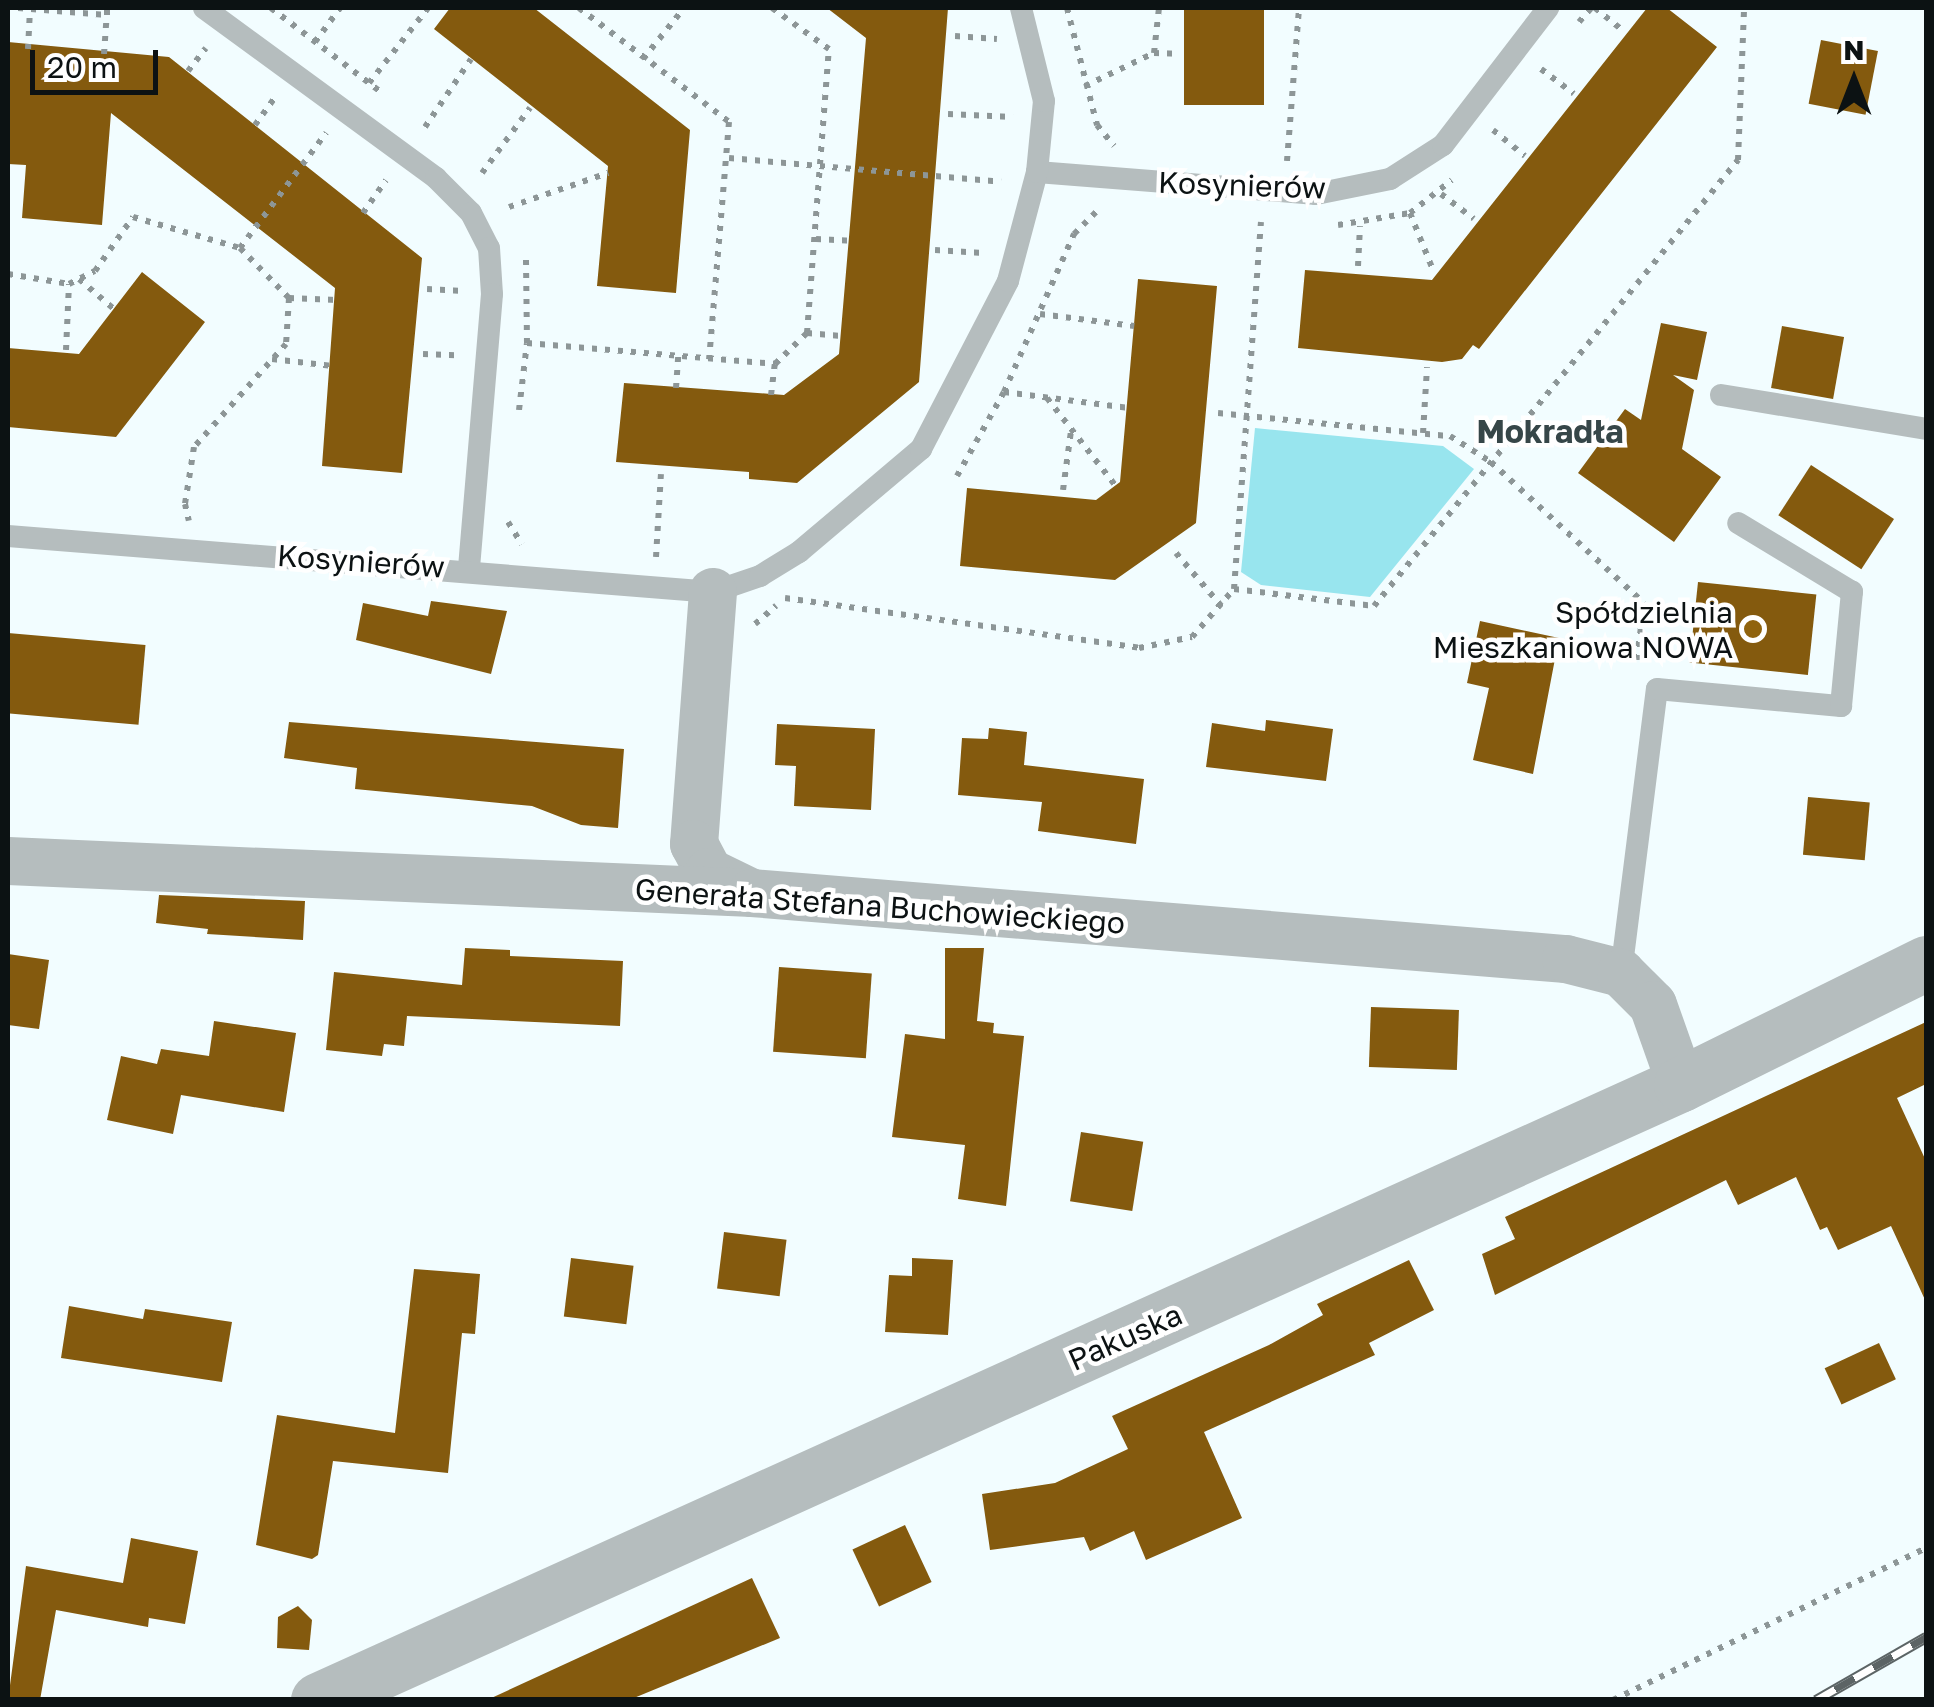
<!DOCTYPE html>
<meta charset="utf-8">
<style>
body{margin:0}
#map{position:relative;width:1934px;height:1707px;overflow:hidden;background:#f2fdff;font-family:"Golos Text",sans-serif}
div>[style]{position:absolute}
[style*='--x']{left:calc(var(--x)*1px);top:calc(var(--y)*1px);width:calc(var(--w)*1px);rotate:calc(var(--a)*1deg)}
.green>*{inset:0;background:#98e5ee}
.building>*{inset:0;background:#845a0e;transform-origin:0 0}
.path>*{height:6px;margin-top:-3px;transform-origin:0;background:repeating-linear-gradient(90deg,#8d9697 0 5px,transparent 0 13px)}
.service>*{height:22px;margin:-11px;padding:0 11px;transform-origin:11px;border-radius:11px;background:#b5bdbe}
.minor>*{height:48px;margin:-24px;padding:0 24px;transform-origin:24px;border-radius:24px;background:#b5bdbe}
.tertiary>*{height:55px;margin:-27.5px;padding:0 27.5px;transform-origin:27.5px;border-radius:27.5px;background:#b5bdbe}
.rail>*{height:11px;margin-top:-5.5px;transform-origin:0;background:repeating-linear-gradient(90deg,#fff 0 22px,#5c6465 0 44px);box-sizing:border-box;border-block:2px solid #5c6465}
.dots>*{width:28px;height:28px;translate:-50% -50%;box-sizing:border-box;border:5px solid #fff;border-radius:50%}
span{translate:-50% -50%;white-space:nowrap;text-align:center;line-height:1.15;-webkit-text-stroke:9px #fff;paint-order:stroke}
.street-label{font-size:30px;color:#0c1213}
.poi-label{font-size:30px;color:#0c1213}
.right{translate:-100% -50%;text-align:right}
.neighbourhood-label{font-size:32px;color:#364648;font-weight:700}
.frame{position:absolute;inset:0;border:10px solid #0c1213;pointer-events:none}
.north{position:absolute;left:1804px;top:30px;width:100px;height:100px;-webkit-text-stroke:8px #fff;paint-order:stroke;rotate:0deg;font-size:28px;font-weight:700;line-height:40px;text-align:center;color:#0c1213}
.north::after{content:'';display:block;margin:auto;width:35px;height:45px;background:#0c1213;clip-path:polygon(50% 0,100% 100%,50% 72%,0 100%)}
.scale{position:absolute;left:30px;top:50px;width:128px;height:45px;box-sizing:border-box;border:5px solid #0c1213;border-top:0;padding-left:12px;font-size:30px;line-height:35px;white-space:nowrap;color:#0c1213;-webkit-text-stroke:8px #fff;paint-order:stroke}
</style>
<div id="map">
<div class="green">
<div style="clip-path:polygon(1255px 428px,1443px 446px,1474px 469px,1370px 597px,1261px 585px,1241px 572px)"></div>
</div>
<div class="building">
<div style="clip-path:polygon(450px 8px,534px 8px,690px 130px,676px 293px,597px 286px,608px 166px,434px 29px)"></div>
<div style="clip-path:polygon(827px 8px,948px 8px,919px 382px,797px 483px,749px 479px,749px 472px,616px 462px,624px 383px,784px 395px,839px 354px,866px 38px)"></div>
<div style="left:1184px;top:8px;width:80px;height:97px"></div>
<div style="clip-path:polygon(1647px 8px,1667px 8px,1717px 47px,1479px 349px,1473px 345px,1462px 359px,1442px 362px,1298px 348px,1305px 270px,1432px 280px)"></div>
<div style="left:1821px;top:40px;width:58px;height:65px;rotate:11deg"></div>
<div style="clip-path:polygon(8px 42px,169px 57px,422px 258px,402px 473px,322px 466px,335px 288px,111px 113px,102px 225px,22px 218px,26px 165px,8px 164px)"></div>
<div style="clip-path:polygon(142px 272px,205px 322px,116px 437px,8px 427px,8px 348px,79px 354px)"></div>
<div style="clip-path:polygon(1138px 279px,1217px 286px,1196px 523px,1115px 580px,960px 566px,967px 488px,1096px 500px,1120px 482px)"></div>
<div style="clip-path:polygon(1661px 323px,1707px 332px,1697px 380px,1673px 375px,1694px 390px,1682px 449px,1721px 477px,1674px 542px,1578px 473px,1625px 409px,1641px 420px)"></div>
<div style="left:1782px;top:326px;width:63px;height:63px;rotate:10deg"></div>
<div style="left:1811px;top:465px;width:99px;height:60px;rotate:33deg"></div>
<div style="left:1698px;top:582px;width:119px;height:81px;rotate:6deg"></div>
<div style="clip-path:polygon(431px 601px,507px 611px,491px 674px,356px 640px,363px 603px,428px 616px)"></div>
<div style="clip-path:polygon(1480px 621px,1559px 638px,1533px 774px,1473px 760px,1489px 688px,1467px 683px)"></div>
<div style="left:8px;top:633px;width:138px;height:80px;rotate:5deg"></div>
<div style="clip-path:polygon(1266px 720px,1333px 729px,1326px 781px,1206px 767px,1212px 723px,1265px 731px)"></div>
<div style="clip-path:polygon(289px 722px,624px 749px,618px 828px,581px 825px,532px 806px,355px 789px,357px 768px,284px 758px)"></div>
<div style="clip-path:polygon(777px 724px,875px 729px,871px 810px,794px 806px,796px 766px,775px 765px)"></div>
<div style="clip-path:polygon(989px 728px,1027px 732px,1024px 765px,1144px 779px,1136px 844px,1038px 831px,1042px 802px,958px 795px,962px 738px,988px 739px)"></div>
<div style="left:1808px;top:797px;width:62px;height:58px;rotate:5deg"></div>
<div style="clip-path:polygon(159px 895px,305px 901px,303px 940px,207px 934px,208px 929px,156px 923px)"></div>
<div style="clip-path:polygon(465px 948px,510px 950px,510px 956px,623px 961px,620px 1026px,407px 1016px,404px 1046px,384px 1044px,382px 1056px,326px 1050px,334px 972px,462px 985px)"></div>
<div style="clip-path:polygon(945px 948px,984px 948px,977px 1021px,994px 1023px,993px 1033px,1024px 1036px,1006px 1206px,958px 1199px,965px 1145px,892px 1137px,905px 1034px,945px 1039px)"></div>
<div style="clip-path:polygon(8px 954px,49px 960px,39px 1029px,8px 1025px)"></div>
<div style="left:779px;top:967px;width:93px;height:85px;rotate:4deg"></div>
<div style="left:1371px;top:1007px;width:88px;height:60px;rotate:2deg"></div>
<div style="clip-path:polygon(214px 1021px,296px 1033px,284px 1112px,181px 1095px,173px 1134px,107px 1120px,121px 1056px,157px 1064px,161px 1049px,209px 1056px)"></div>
<div style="clip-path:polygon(1926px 1022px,1926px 1084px,1897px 1098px,1926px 1161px,1926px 1302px,1891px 1226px,1838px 1250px,1827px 1227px,1820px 1230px,1796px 1177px,1738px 1205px,1726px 1180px,1495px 1295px,1482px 1254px,1515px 1239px,1505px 1217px)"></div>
<div style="left:1081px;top:1132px;width:63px;height:70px;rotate:9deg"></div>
<div style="left:724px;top:1232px;width:63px;height:57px;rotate:7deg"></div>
<div style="left:571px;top:1258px;width:63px;height:59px;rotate:7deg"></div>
<div style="clip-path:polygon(912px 1258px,953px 1260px,948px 1335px,885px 1332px,889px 1275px,912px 1276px)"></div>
<div style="clip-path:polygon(1409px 1260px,1434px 1310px,1369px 1343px,1375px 1355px,1204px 1432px,1242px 1518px,1146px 1560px,1134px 1531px,1090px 1551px,1084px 1537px,990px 1550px,982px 1494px,1055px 1483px,1128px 1449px,1112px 1416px,1269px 1345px,1323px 1315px,1317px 1304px)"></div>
<div style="clip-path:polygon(414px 1269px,480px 1274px,475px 1334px,462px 1333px,448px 1473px,333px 1461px,318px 1555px,312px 1559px,256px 1545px,277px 1415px,395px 1433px)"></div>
<div style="clip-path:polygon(69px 1306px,143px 1319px,145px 1309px,232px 1322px,222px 1382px,61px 1358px)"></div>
<div style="left:1879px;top:1343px;width:40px;height:60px;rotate:65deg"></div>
<div style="left:905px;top:1525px;width:63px;height:58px;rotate:65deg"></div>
<div style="clip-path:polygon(131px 1538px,198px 1551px,185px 1624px,149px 1618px,148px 1627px,56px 1610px,40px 1700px,8px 1700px,26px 1566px,123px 1583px)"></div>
<div style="clip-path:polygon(752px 1578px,780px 1638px,629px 1700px,487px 1700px)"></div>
<div style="clip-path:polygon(298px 1606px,312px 1620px,309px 1650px,277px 1648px,278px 1617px)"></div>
</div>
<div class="path">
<div style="--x:18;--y:8;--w:89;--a:4.5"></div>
<div style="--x:107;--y:15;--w:7;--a:-90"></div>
<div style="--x:271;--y:8;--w:138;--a:37.4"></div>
<div style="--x:579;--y:8;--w:188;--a:37.2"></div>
<div style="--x:729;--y:122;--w:238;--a:94.8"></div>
<div style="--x:1067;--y:8;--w:121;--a:75.6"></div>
<div style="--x:1097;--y:125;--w:27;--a:51"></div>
<div style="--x:1595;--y:8;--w:38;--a:39"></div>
<div style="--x:1579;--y:22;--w:18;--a:-49"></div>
<div style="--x:955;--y:36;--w:42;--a:4.1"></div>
<div style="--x:315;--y:42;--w:42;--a:-53.7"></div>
<div style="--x:28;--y:49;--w:40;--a:-87.1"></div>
<div style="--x:1154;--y:53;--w:45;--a:-83.7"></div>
<div style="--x:104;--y:54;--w:39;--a:-86"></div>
<div style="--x:643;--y:59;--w:65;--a:-51.2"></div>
<div style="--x:1541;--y:69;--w:41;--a:37.1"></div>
<div style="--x:188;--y:71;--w:29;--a:-52"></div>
<div style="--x:369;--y:83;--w:95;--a:-51.8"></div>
<div style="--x:1085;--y:86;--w:76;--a:-25.6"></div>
<div style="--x:1154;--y:53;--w:24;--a:2"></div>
<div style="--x:948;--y:114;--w:65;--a:2.6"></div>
<div style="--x:255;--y:125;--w:32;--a:-54"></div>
<div style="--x:425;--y:127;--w:82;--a:-55.9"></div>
<div style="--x:1493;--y:130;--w:41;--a:39.1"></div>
<div style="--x:729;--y:158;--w:273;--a:5"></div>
<div style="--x:1287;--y:161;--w:153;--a:-85.5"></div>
<div style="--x:482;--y:173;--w:81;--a:-53.6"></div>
<div style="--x:1441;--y:194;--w:41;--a:37.1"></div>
<div style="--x:509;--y:207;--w:105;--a:-19"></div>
<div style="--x:363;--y:213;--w:40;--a:-55.1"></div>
<div style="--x:1410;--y:213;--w:61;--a:68"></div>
<div style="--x:1338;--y:225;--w:73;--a:-9.5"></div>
<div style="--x:1410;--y:213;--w:53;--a:-38.2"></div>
<div style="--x:816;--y:239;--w:35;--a:3"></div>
<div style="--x:240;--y:248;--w:144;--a:-53.2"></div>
<div style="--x:935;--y:250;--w:48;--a:3.6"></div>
<div style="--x:1358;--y:266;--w:40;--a:-87.1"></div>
<div style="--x:8;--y:274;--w:62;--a:9.3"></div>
<div style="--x:69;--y:284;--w:29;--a:-27"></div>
<div style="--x:95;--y:271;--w:66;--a:-54.9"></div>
<div style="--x:133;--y:217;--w:111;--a:16.2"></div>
<div style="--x:240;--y:248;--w:70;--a:45.6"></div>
<div style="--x:289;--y:298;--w:46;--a:93.7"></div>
<div style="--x:286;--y:344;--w:138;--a:131.8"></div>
<div style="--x:194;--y:447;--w:58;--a:99"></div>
<div style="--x:185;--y:504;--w:17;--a:77"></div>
<div style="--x:79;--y:279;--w:46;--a:40.6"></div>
<div style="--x:427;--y:289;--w:36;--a:3"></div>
<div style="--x:289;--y:298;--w:48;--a:2.4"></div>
<div style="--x:1040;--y:314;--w:95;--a:7.3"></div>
<div style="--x:807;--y:333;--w:37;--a:5"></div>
<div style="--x:527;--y:343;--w:249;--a:4.8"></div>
<div style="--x:775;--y:364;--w:45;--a:-44.1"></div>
<div style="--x:807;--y:333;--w:285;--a:-85.6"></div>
<div style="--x:829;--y:49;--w:70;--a:-144.3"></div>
<div style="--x:66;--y:350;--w:66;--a:-87.4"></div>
<div style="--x:423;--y:354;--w:33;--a:2"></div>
<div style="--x:272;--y:359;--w:61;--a:6.5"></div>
<div style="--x:676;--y:388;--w:32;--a:-86"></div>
<div style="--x:1004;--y:392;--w:126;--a:7.3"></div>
<div style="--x:771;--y:395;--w:31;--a:-83"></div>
<div style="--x:1047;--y:398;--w:110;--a:52"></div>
<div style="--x:519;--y:410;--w:67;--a:-83.2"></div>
<div style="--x:527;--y:343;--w:85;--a:-90.7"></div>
<div style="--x:1218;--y:413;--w:233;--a:5.7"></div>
<div style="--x:1450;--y:436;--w:49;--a:32.4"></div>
<div style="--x:1491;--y:462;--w:208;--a:42.7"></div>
<div style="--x:1644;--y:603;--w:64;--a:97.2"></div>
<div style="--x:1423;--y:433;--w:66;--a:-86.5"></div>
<div style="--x:957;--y:476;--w:96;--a:-60.8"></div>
<div style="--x:1004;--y:392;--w:173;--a:-66.1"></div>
<div style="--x:1074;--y:234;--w:33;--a:-45"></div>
<div style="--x:1063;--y:490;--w:60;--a:-82.3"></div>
<div style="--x:508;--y:522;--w:26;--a:58"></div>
<div style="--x:1176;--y:553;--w:72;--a:49.5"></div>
<div style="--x:656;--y:557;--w:83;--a:-86.6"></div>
<div style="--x:1234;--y:589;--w:141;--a:6.9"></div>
<div style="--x:1374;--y:606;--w:576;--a:-50.78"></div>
<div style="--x:1738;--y:160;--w:152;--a:-87.7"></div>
<div style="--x:785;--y:598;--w:358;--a:8"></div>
<div style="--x:1139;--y:648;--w:54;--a:-11.7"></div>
<div style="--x:1192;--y:637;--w:64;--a:-48.8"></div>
<div style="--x:1234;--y:589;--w:368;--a:-85.8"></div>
<div style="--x:755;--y:624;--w:28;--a:-41"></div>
<div style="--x:1613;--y:1700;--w:348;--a:-25.9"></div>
</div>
<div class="service">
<div style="--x:204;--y:8;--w:288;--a:36.2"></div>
<div style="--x:436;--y:178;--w:49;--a:45"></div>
<div style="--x:471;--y:213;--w:39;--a:63"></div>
<div style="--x:489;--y:248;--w:46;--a:86.3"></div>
<div style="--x:492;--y:294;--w:275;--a:94.8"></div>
<div style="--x:1037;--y:172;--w:280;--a:4.5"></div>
<div style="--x:1316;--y:194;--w:76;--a:-11.5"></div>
<div style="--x:1390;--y:179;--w:63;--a:-32.7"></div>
<div style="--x:1443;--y:145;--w:173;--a:-52.5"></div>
<div style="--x:1721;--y:395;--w:208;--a:9.4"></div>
<div style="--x:8;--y:536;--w:707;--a:4.54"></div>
<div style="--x:713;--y:592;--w:50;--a:-18.8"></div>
<div style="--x:760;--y:576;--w:46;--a:-31.6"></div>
<div style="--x:799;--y:552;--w:160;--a:-40.2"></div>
<div style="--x:921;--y:449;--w:189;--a:-62.6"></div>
<div style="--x:1008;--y:281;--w:113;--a:-75.1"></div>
<div style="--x:1037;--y:172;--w:71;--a:-84.4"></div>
<div style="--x:1044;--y:101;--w:96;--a:-103.9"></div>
<div style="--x:1621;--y:973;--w:286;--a:-82.8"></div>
<div style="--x:1657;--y:689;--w:185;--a:5.3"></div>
<div style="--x:1841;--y:706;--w:115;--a:-84.5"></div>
<div style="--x:1852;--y:592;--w:133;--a:-148.8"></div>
</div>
<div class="minor">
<div style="--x:713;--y:592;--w:253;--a:94.3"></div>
<div style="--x:694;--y:844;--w:32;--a:62"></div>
<div style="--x:709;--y:872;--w:48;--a:26"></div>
<div style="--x:8;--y:861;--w:745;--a:2.46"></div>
<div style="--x:752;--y:893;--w:817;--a:4.64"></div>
<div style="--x:1566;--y:959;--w:57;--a:14.3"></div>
<div style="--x:1621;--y:973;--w:45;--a:45"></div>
<div style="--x:1653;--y:1005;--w:84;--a:70.5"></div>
</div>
<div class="tertiary">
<div style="--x:318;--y:1700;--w:1496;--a:-24.32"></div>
<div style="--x:1681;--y:1084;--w:273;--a:-26.3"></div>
</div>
<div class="rail">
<div style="--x:1816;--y:1700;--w:127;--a:-29.8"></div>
</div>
<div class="dots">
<div style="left:1753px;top:629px;background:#90630d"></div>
</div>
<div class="street-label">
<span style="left:1242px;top:185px;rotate:2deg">Kosynierów</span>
<span style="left:361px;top:561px;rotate:4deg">Kosynierów</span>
<span style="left:880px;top:906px;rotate:4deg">Generała Stefana Buchowieckiego</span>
<span style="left:1125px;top:1337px;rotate:-24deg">Pakuska</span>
</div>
<div class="poi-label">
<span class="right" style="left:1733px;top:629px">Spółdzielnia<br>Mieszkaniowa NOWA</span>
</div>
<div class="neighbourhood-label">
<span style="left:1550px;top:431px">Mokradła</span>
</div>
<div class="frame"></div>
<div class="north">N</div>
<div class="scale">20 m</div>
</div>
